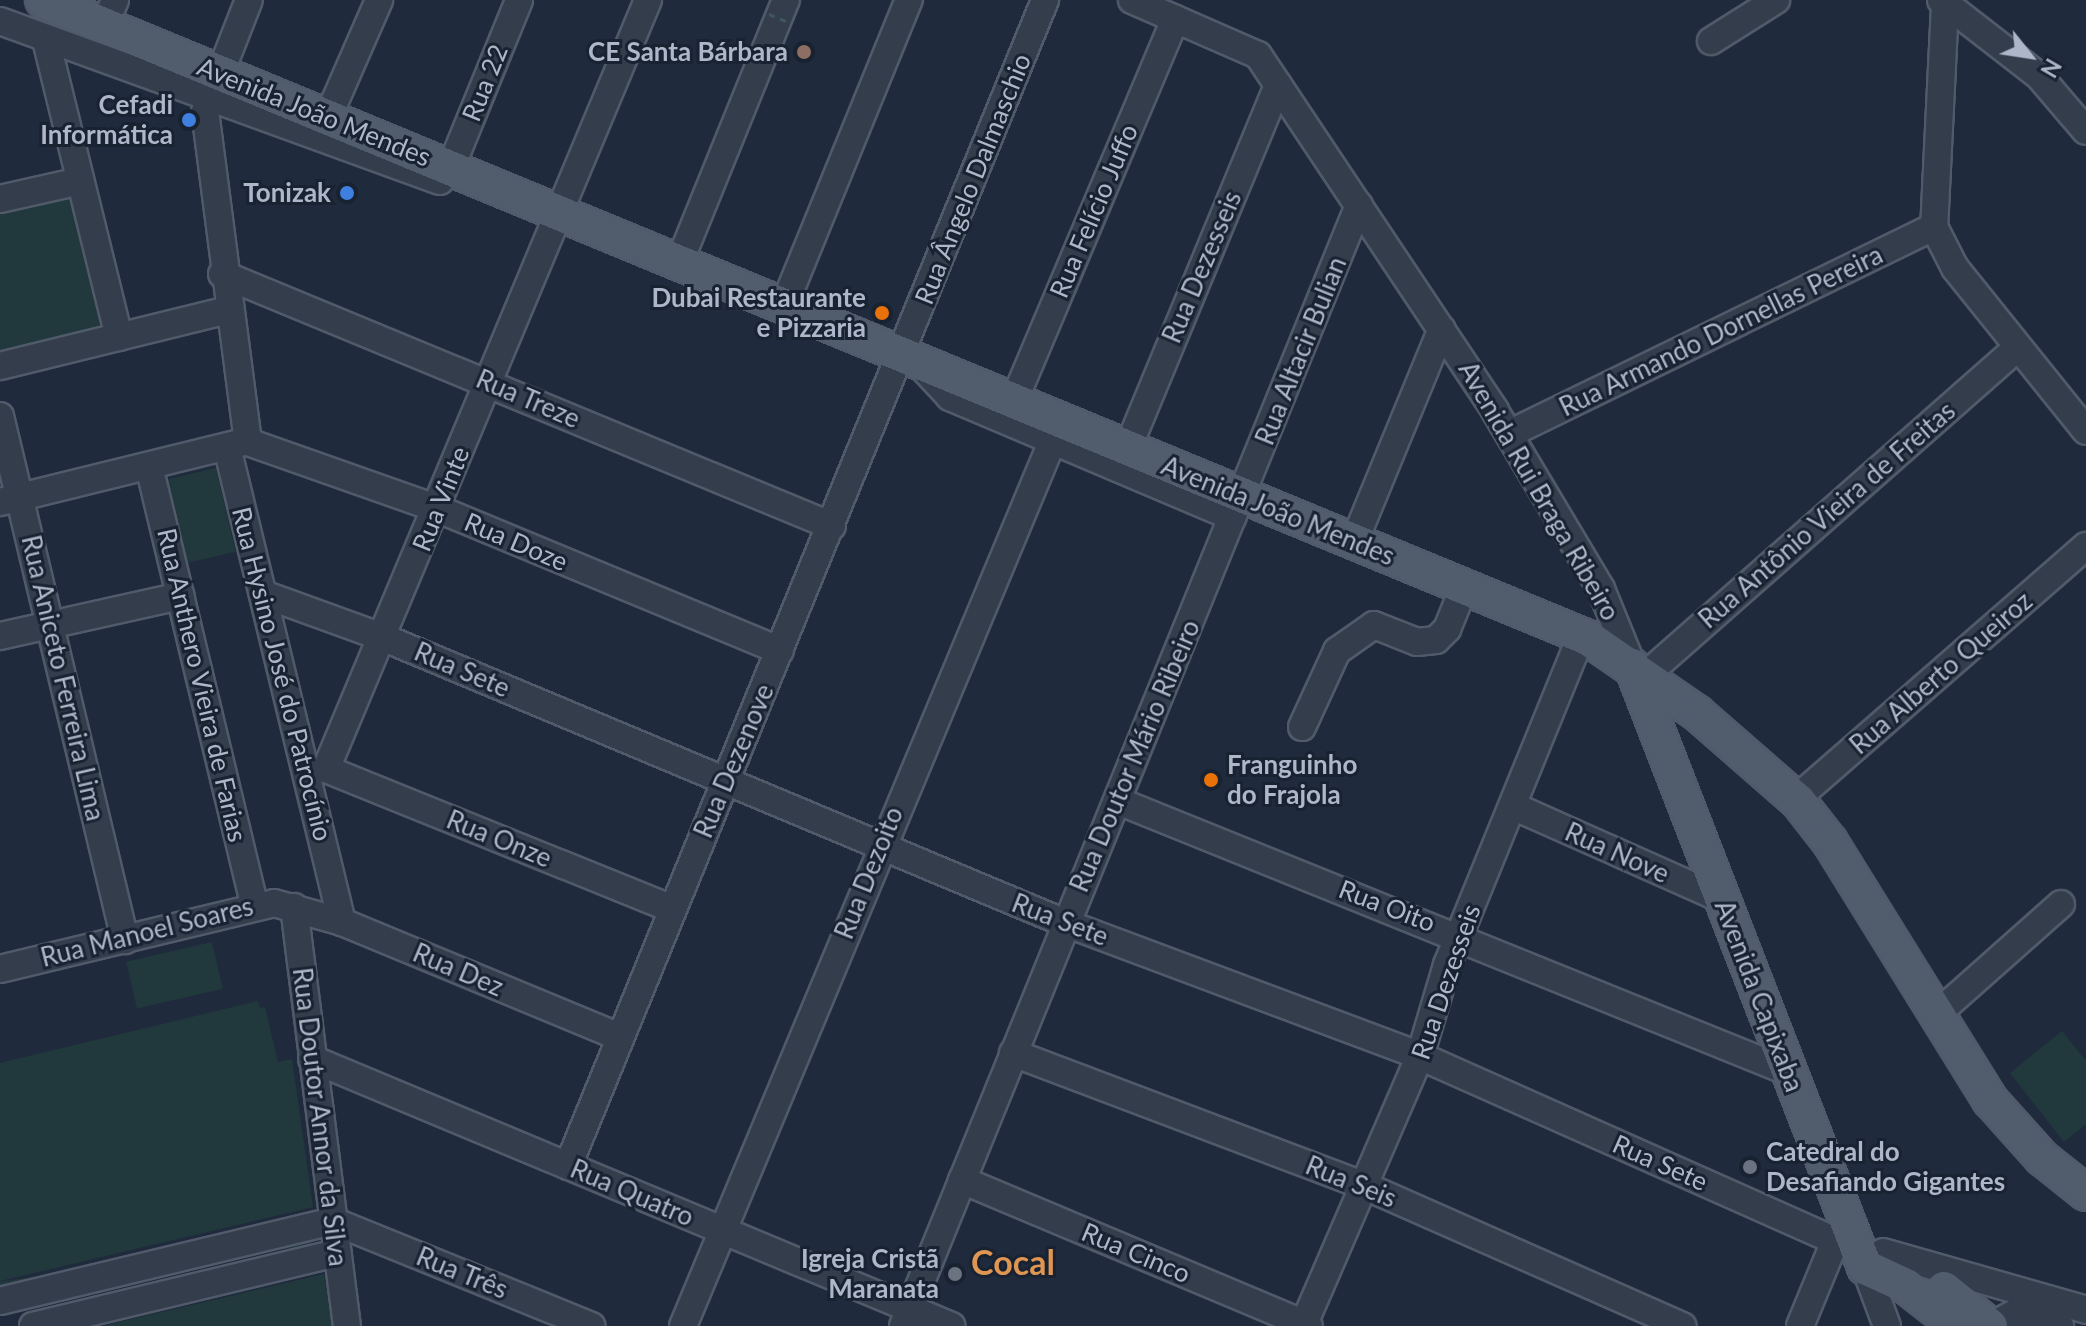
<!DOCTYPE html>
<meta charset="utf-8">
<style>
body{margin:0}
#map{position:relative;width:2086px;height:1326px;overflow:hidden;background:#1f2b3c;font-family:Lato,sans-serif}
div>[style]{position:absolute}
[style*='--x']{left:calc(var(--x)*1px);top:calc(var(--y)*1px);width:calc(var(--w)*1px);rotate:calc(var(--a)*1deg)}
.green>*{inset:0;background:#21393d;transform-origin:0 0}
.roads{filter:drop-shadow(2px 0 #515a6a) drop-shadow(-2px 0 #515a6a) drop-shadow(0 2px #515a6a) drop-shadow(0 -2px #515a6a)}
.minor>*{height:26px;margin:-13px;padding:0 13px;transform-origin:13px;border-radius:13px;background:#333d4c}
.major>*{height:34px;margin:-17px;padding:0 17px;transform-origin:17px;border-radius:17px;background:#515c6d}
.path-bridge>*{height:3px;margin-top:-1.5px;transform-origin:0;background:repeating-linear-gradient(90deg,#3f565b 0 6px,transparent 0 12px)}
.dots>*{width:22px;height:22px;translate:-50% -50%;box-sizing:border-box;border:4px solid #192231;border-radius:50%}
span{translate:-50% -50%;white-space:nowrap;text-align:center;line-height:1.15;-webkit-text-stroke:6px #192231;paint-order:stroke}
.poi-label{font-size:26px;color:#aeb7c9;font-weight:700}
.right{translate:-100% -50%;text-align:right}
.left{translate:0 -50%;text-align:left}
.street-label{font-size:26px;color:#aeb7c9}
.district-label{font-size:34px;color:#df9653;font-weight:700}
.north{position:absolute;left:1990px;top:16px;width:80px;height:80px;-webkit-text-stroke:6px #192231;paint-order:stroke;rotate:120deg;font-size:22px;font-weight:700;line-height:32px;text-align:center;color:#aeb7c9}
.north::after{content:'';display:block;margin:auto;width:28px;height:36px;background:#aeb7c9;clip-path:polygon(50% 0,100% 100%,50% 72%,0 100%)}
</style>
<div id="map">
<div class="green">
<div style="clip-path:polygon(70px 189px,107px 328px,0 357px,0 207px)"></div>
<div style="left:216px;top:468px;width:86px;height:52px;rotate:77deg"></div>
<div style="left:212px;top:942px;width:48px;height:88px;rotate:77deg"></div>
<div style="clip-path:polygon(258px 1001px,260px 1008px,265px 1007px,278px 1062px,292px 1059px,313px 1207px,0 1281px,0 1063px)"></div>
<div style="clip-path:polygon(2062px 1031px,2086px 1061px,2086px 1124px,2064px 1142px,2010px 1073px)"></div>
<div style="left:311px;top:1238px;width:7px;height:320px;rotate:82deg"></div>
<div style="clip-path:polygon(324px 1274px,332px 1326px,102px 1326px)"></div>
</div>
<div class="roads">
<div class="minor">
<div style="--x:1132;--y:0;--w:137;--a:23.6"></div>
<div style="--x:1258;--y:55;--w:428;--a:56.3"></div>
<div style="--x:1495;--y:411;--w:207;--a:59.2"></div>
<div style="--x:1601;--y:589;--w:82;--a:67.8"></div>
<div style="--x:1941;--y:0;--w:124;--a:37.8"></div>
<div style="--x:2039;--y:76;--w:72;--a:49.5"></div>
<div style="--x:1945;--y:5;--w:222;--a:92.8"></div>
<div style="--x:1934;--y:227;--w:46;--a:62.9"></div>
<div style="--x:1955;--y:268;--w:209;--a:51.2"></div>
<div style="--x:0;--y:21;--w:468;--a:20"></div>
<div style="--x:104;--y:25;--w:27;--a:-66"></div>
<div style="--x:46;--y:40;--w:306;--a:76.2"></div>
<div style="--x:1711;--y:41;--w:77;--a:-32.2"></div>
<div style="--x:328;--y:117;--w:128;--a:-66.4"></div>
<div style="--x:451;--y:167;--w:180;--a:-67.8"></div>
<div style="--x:0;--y:199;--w:82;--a:-12.7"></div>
<div style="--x:679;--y:263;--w:284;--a:-67.9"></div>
<div style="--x:222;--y:274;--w:660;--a:22.45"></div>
<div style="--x:783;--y:308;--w:333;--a:-67.8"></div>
<div style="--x:0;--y:366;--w:235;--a:-13.8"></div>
<div style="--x:922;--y:367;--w:41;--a:47"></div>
<div style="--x:950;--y:397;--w:307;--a:23"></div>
<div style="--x:1013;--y:403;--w:417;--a:-67.1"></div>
<div style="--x:0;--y:416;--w:539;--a:76.58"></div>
<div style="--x:1509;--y:434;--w:473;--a:-26"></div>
<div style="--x:248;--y:442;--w:201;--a:19.4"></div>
<div style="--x:438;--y:509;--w:370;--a:22.5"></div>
<div style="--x:248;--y:442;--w:333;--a:-97.4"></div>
<div style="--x:205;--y:112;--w:120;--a:-68.6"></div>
<div style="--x:227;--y:447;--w:489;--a:76.4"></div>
<div style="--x:1127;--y:450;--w:395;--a:-67.5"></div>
<div style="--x:149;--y:466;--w:450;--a:76.5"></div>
<div style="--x:0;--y:502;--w:248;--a:-13.8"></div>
<div style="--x:1354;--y:542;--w:230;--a:-67.6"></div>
<div style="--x:263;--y:594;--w:127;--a:19.9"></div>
<div style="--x:382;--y:637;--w:740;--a:22.72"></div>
<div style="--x:1065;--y:923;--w:379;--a:20.5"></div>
<div style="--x:1420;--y:1056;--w:454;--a:24"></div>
<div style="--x:1835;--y:1241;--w:21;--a:8"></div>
<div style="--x:0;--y:636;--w:185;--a:-12.5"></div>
<div style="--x:1638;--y:682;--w:504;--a:-41.38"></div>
<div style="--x:1302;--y:727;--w:84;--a:-65.3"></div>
<div style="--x:1337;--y:651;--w:45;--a:-35.1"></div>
<div style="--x:1374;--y:625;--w:46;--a:21.6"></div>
<div style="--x:1417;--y:642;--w:19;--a:-6"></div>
<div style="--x:1436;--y:640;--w:16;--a:-45"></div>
<div style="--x:1447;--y:629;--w:48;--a:-67.8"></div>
<div style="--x:326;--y:769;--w:834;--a:-67.28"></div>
<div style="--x:326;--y:769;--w:374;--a:22"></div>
<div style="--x:1796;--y:799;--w:385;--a:-41.1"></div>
<div style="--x:1118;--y:801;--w:721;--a:21.98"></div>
<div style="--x:1513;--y:806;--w:229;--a:24"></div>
<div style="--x:294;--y:907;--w:422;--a:82.8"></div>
<div style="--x:0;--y:969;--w:282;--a:-13.5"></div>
<div style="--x:274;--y:903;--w:71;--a:15.6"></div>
<div style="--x:342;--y:922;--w:300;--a:22.5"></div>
<div style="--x:1936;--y:1015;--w:167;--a:-41.6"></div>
<div style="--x:1013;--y:1053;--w:376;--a:20.7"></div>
<div style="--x:1365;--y:1186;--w:347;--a:23.8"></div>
<div style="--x:312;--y:1059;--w:693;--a:22.65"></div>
<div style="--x:568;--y:1166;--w:1260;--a:-67.75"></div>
<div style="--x:962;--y:1180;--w:376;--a:22.8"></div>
<div style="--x:333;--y:1221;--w:279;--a:22.1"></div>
<div style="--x:1883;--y:1252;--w:211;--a:15.9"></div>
<div style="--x:1865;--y:1267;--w:63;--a:69.6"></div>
<div style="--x:0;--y:1301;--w:342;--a:-13.5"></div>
<div style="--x:33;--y:1326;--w:313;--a:-13.5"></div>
<div style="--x:683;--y:1326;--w:979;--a:-67.34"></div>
<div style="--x:903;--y:1326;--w:1210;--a:-67.86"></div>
<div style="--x:1303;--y:1326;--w:294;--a:-66.6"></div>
<div style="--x:1420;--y:1056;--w:95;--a:-73.5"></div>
<div style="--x:1447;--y:965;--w:357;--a:-67.8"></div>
<div style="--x:1800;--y:1326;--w:92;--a:-67.6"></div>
<div style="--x:1991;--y:1326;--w:27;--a:-28"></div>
<div style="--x:2015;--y:1313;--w:47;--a:16.1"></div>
</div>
<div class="major">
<div style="--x:43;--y:0;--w:1672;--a:22.44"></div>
<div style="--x:1588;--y:638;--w:132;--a:34.5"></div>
<div style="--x:1697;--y:713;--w:134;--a:41.1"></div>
<div style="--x:1798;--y:801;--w:52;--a:52"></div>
<div style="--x:1830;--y:842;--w:304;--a:58.2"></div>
<div style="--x:1990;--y:1100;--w:78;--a:48.1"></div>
<div style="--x:2042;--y:1158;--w:56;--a:38.5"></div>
<div style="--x:1632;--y:666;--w:645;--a:68.81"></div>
<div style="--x:1865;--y:1267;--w:45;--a:24.9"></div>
<div style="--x:1906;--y:1286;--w:65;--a:38.1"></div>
<div style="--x:1944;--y:1289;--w:59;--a:38.8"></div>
</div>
</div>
<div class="path-bridge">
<div style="--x:769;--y:14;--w:23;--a:23"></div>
</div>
<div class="dots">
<div style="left:804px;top:52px;background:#8d6e63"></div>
<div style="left:189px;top:120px;background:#3f7fe0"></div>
<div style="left:347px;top:193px;background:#3f7fe0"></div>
<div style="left:882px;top:313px;background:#e8710a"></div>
<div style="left:1211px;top:780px;background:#e8710a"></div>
<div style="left:1750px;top:1167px;background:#6b7280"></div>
<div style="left:955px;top:1274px;background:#6b7280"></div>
</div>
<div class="poi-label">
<span class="right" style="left:788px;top:52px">CE Santa Bárbara</span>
<span class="right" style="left:173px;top:120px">Cefadi<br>Informática</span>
<span class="right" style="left:331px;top:193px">Tonizak</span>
<span class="right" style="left:866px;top:313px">Dubai Restaurante<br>e Pizzaria</span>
<span class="left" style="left:1227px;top:780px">Franguinho<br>do Frajola</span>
<span class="left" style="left:1766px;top:1167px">Catedral do<br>Desafiando Gigantes</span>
<span class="right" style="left:939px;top:1274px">Igreja Cristã<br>Maranata</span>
</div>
<div class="street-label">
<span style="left:485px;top:83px;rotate:-68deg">Rua 22</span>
<span style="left:314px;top:112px;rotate:22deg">Avenida João Mendes</span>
<span style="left:973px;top:179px;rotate:-68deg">Rua Ângelo Dalmaschio</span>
<span style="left:1094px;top:211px;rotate:-67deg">Rua Felício Juffo</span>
<span style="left:1202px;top:267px;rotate:-67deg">Rua Dezesseis</span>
<span style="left:1721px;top:331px;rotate:-26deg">Rua Armando Dornellas Pereira</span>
<span style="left:1301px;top:351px;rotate:-68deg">Rua Altacir Bulian</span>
<span style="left:528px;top:399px;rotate:23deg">Rua Treze</span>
<span style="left:1539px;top:491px;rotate:60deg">Avenida Rui Braga Ribeiro</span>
<span style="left:441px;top:499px;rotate:-68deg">Rua Vinte</span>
<span style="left:1278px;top:511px;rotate:22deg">Avenida João Mendes</span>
<span style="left:1827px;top:515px;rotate:-41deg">Rua Antônio Vieira de Freitas</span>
<span style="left:516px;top:542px;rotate:23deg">Rua Doze</span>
<span style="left:462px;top:670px;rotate:23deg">Rua Sete</span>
<span style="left:1941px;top:673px;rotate:-41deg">Rua Alberto Queiroz</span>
<span style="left:282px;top:674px;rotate:76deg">Rua Hysino José do Patrocínio</span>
<span style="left:63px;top:678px;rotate:77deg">Rua Aniceto Ferreira Lima</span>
<span style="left:202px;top:685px;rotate:77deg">Rua Anthero Vieira de Farias</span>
<span style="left:1135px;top:756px;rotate:-67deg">Rua Doutor Mário Ribeiro</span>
<span style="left:734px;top:761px;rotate:-67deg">Rua Dezenove</span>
<span style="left:499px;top:839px;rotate:22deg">Rua Onze</span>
<span style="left:1617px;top:853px;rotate:24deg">Rua Nove</span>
<span style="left:869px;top:873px;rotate:-68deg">Rua Dezoito</span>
<span style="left:1387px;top:906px;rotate:21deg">Rua Oito</span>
<span style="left:1060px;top:920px;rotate:21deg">Rua Sete</span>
<span style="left:147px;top:932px;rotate:-14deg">Rua Manoel Soares</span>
<span style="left:458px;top:970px;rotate:23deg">Rua Dez</span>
<span style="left:1446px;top:982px;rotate:-71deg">Rua Dezesseis</span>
<span style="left:1759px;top:996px;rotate:69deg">Avenida Capixaba</span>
<span style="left:320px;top:1117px;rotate:83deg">Rua Doutor Annor da Silva</span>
<span style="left:1660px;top:1163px;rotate:24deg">Rua Sete</span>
<span style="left:1351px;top:1182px;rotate:22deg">Rua Seis</span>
<span style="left:632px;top:1193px;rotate:23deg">Rua Quatro</span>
<span style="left:1136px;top:1253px;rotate:23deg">Rua Cinco</span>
<span style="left:462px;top:1273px;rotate:22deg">Rua Três</span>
</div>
<div class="district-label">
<span style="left:1013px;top:1262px">Cocal</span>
</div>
<div class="north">N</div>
</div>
